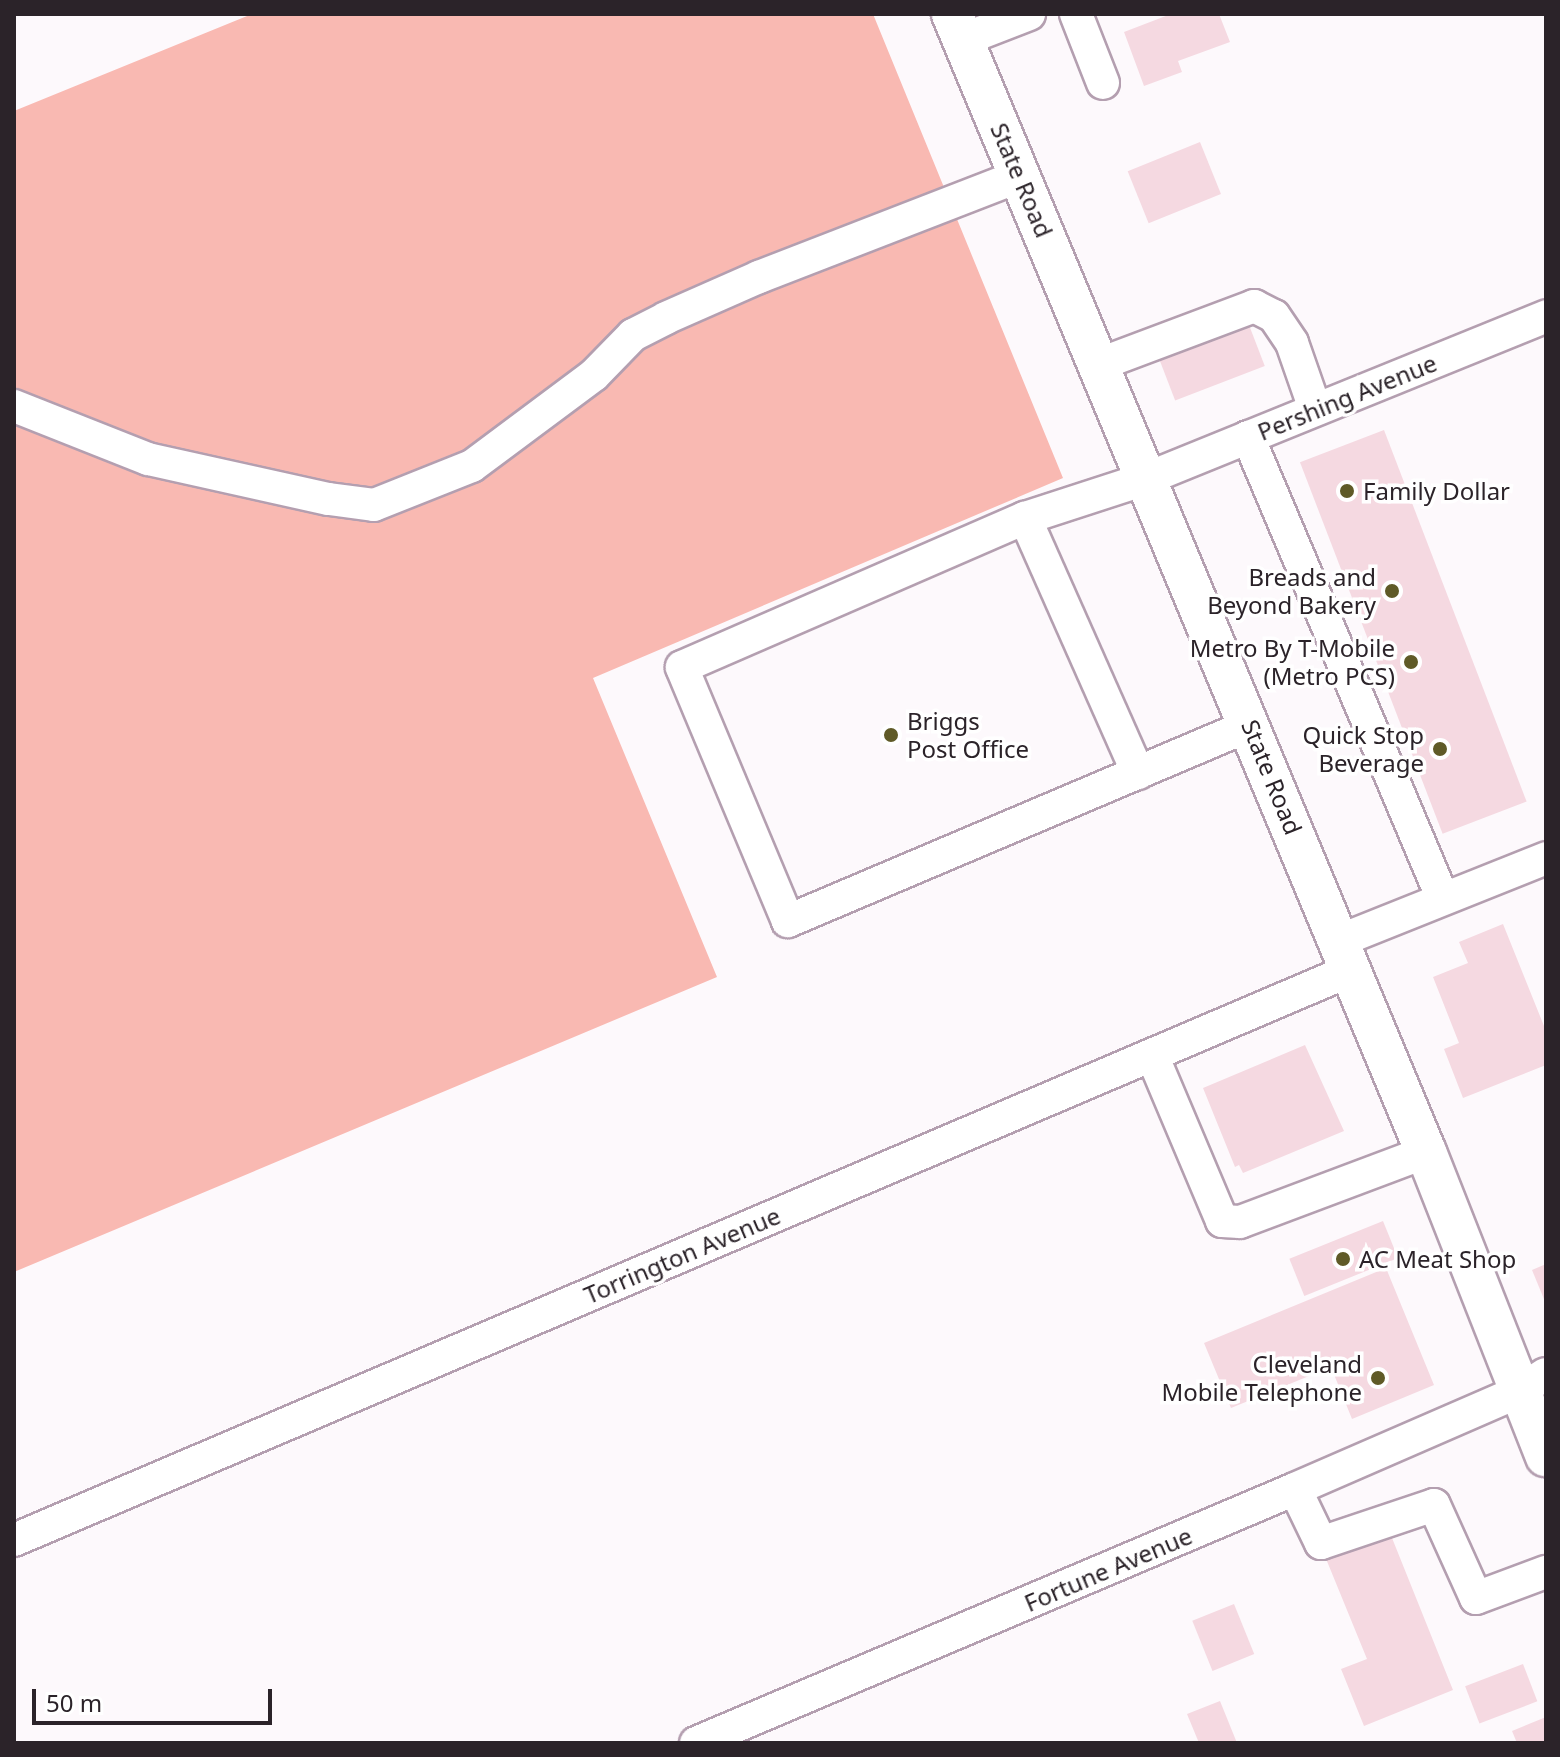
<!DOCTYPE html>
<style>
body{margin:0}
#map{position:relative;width:1560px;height:1757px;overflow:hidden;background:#fdf9fc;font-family:"Noto Sans",sans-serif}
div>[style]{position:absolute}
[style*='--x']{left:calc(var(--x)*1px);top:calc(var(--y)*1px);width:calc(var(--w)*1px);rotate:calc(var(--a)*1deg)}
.green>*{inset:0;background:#f9b9b2}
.building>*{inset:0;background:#f5d9e1;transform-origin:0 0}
.roads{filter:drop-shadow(2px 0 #b49fb0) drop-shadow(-2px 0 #b49fb0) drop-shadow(0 2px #b49fb0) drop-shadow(0 -2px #b49fb0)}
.minor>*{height:32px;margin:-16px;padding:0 16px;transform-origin:16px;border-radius:16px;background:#fff}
.major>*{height:40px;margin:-20px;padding:0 20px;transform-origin:20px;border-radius:20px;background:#fff}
.dots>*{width:22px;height:22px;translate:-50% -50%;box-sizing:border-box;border:4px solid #fff;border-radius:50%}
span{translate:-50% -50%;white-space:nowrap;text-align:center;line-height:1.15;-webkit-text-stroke:7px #fff;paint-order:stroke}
.street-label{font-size:24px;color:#2b2329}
.poi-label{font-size:24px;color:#2b2329}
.left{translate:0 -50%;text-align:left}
.right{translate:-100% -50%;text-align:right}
.frame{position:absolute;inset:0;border:16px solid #2b2329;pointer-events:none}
.scale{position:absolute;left:32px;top:1689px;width:240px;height:36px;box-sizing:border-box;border:4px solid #2b2329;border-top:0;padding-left:10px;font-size:24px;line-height:28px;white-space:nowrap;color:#2b2329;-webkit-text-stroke:6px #fff;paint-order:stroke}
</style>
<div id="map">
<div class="green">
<div style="clip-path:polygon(252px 14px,873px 14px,1063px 478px,593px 678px,717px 977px,14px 1272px,14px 111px)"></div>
</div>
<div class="building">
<div style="clip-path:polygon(1171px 14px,1219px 14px,1230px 42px,1178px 61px,1182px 72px,1144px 86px,1124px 32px)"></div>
<div style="left:1200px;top:142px;width:56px;height:78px;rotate:68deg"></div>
<div style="left:1249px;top:325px;width:44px;height:96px;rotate:69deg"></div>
<div style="left:1384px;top:430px;width:398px;height:90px;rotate:69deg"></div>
<div style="clip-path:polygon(1503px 924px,1546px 1031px,1546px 1065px,1463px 1098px,1444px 1049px,1459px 1043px,1433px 977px,1468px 963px,1459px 942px)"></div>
<div style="clip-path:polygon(1305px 1045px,1344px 1131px,1243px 1173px,1239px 1165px,1235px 1167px,1203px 1088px)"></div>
<div style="left:1383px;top:1221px;width:40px;height:101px;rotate:68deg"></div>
<div style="clip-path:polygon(1546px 1264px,1546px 1304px,1532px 1270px)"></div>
<div style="clip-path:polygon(1386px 1268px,1434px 1385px,1352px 1419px,1331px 1367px,1231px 1408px,1204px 1343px)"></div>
<div style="clip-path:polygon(1386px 1523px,1453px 1690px,1364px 1726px,1341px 1669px,1367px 1659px,1322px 1549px)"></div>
<div style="left:1234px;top:1604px;width:54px;height:45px;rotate:68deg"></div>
<div style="left:1523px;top:1664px;width:40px;height:62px;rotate:69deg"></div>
<div style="clip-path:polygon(1220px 1701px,1237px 1743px,1199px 1743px,1187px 1714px)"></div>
<div style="clip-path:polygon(1546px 1717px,1546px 1743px,1517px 1743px,1512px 1731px)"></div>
</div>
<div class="roads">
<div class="minor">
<div style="--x:1076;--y:14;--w:74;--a:68.6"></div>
<div style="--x:962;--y:40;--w:72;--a:-21.2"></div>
<div style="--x:1100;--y:364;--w:165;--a:-20.6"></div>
<div style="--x:1254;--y:306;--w:22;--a:27"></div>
<div style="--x:1274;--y:316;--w:32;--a:56"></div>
<div style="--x:1292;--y:343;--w:70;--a:70.8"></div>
<div style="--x:14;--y:406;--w:144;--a:21.6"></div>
<div style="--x:148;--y:459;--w:185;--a:12.5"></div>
<div style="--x:329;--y:499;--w:45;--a:7.6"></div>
<div style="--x:374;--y:505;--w:105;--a:-21.7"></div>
<div style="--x:472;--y:466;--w:152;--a:-36.7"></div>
<div style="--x:594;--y:375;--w:56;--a:-45.7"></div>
<div style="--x:633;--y:335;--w:37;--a:-27"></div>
<div style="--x:666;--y:318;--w:102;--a:-23.8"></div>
<div style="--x:759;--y:277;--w:280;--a:-21.2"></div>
<div style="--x:1248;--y:437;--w:501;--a:67.12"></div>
<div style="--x:1025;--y:518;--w:279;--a:66.1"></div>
<div style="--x:1250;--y:725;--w:502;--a:157.01"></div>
<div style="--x:788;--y:921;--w:275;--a:-112.7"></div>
<div style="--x:682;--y:667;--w:374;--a:-23.5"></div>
<div style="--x:1025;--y:518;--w:129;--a:-18"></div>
<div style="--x:1148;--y:478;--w:430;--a:-22.1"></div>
<div style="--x:1339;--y:941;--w:223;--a:-21.8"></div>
<div style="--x:1152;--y:1055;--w:180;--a:67.1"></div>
<div style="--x:1222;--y:1221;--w:18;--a:3"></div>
<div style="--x:1240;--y:1222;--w:199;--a:-20.6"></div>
<div style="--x:1295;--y:1489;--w:60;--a:64.3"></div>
<div style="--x:1321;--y:1543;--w:119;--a:-18.6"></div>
<div style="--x:1434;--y:1505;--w:102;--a:65.7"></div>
<div style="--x:1476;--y:1598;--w:75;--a:-20.4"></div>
<div style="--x:14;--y:1540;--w:1453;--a:-23.09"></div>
<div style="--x:696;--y:1743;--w:651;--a:-22.98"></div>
<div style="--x:1295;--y:1489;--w:243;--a:-23.5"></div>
<div style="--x:1518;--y:1392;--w:33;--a:-33"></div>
</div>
<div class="major">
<div style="--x:952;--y:14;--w:1233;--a:67.39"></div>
<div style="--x:1426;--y:1152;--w:327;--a:68.5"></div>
</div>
</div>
<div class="dots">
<div style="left:1347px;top:491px;background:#5f5a27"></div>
<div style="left:1392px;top:591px;background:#5f5a27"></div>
<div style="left:1411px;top:662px;background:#5f5a27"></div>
<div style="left:891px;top:735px;background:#5f5a27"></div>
<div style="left:1440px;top:749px;background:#5f5a27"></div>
<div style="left:1343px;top:1259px;background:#5f5a27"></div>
<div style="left:1378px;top:1378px;background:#5f5a27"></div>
</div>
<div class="street-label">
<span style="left:1022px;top:180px;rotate:67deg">State Road</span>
<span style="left:1347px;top:397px;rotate:-22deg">Pershing Avenue</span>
<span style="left:1272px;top:777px;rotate:68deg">State Road</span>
<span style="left:682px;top:1255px;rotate:-23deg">Torrington Avenue</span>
<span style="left:1108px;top:1569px;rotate:-23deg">Fortune Avenue</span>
</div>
<div class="poi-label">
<span class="left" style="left:1363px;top:491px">Family Dollar</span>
<span class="right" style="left:1376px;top:591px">Breads and<br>Beyond Bakery</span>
<span class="right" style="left:1395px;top:662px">Metro By T-Mobile<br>(Metro PCS)</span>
<span class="left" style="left:907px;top:735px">Briggs<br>Post Office</span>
<span class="right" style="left:1424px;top:749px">Quick Stop<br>Beverage</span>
<span class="left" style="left:1359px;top:1259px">AC Meat Shop</span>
<span class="right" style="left:1362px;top:1378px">Cleveland<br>Mobile Telephone</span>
</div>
<div class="frame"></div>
<div class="scale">50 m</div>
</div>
